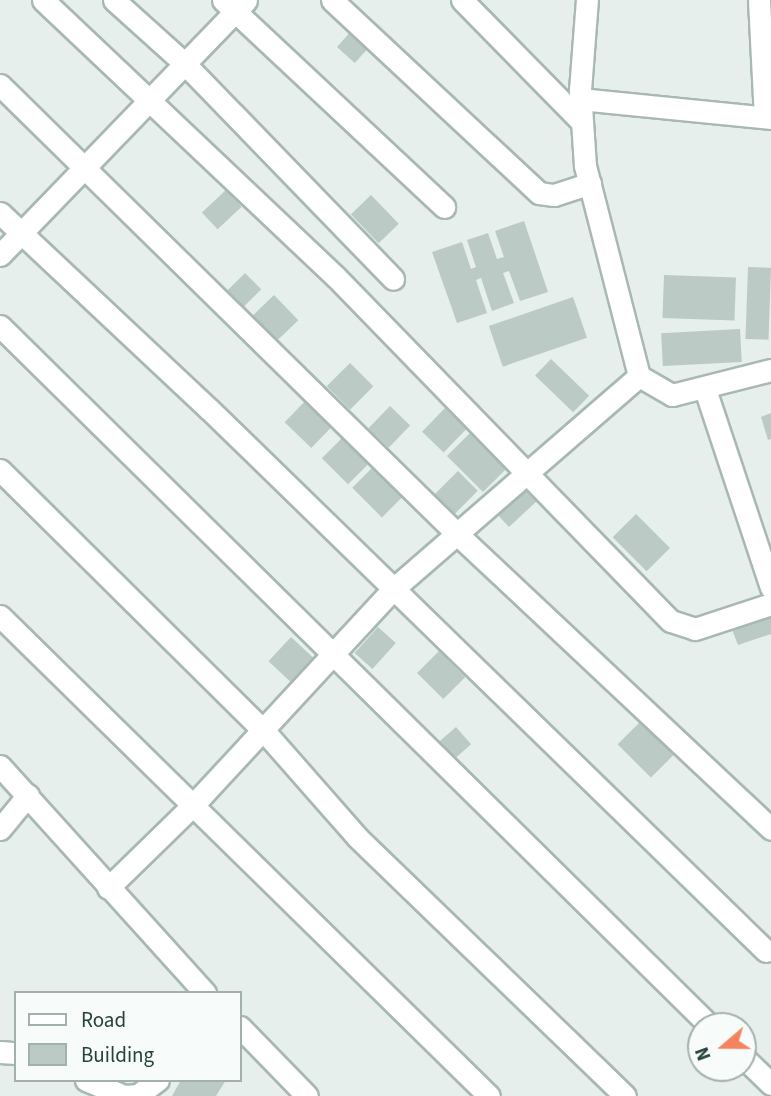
<!DOCTYPE html>
<style>
body{margin:0}
#map{position:relative;width:771px;height:1096px;overflow:hidden;background:#e6efeb;font-family:"Source Sans 3",sans-serif}
div>[style]{position:absolute}
[style*='--x']{left:calc(var(--x)*1px);top:calc(var(--y)*1px);width:calc(var(--w)*1px);rotate:calc(var(--a)*1deg)}
.building>*{inset:0;background:#bbcac4;transform-origin:0 0}
.roads{filter:drop-shadow(2px 0 #a8b8b2) drop-shadow(-2px 0 #a8b8b2) drop-shadow(0 2px #a8b8b2) drop-shadow(0 -2px #a8b8b2)}
.minor>*{height:21px;margin:-10.5px;padding:0 10.5px;transform-origin:10.5px;border-radius:10.5px;background:#fff}
span{translate:-50% -50%;white-space:nowrap;text-align:center;line-height:1.15;-webkit-text-stroke:7px #f7fbf9;paint-order:stroke}
.legend{position:absolute;left:14px;top:991px;width:228px;height:91px;box-sizing:border-box;background:#f7fbf9;border:2px solid #a3b1ad;margin:0;padding:9px 12px;list-style:none;font-size:21px;color:#24423a}
.legend li{display:flex;align-items:center;gap:14px;height:35px}
.legend b{width:35px;border:2px solid #a3b1ad}
.north{position:absolute;left:687px;top:1012px;width:70px;height:70px;box-sizing:border-box;background:#f7fbf9;border:2px solid #a3b1ad;border-radius:50%;rotate:250deg;font-size:19px;font-weight:700;line-height:28px;text-align:center;color:#24423a}
.north::after{content:'';display:block;margin:auto;width:24px;height:32px;background:#f4845f;clip-path:polygon(50% 0,100% 100%,50% 72%,0 100%)}
</style>
<div id="map">
<div class="building">
<div style="left:355px;top:27px;width:24px;height:27px;rotate:42deg"></div>
<div style="left:226px;top:190px;width:23px;height:33px;rotate:47deg"></div>
<div style="left:371px;top:195px;width:40px;height:28px;rotate:46deg"></div>
<div style="clip-path:polygon(524px 221px,548px 292px,520px 301px,509px 271px,503px 273px,514px 303px,492px 311px,481px 278px,476px 280px,487px 313px,457px 323px,432px 252px,462px 242px,471px 269px,476px 267px,467px 240px,488px 233px,497px 259px,504px 257px,495px 231px)"></div>
<div style="left:748px;top:267px;width:23px;height:72px;rotate:2deg"></div>
<div style="left:245px;top:273px;width:23px;height:33px;rotate:45deg"></div>
<div style="left:664px;top:275px;width:72px;height:43px;rotate:2deg"></div>
<div style="left:274px;top:295px;width:35px;height:33px;rotate:46deg"></div>
<div style="left:573px;top:297px;width:43px;height:89px;rotate:71deg"></div>
<div style="left:740px;top:329px;width:33px;height:79px;rotate:87deg"></div>
<div style="left:551px;top:359px;width:53px;height:23px;rotate:44deg"></div>
<div style="left:350px;top:363px;width:33px;height:33px;rotate:45deg"></div>
<div style="left:309px;top:397px;width:37px;height:35px;rotate:44deg"></div>
<div style="left:390px;top:406px;width:28px;height:31px;rotate:44deg"></div>
<div style="left:445px;top:408px;width:30px;height:33px;rotate:44deg"></div>
<div style="clip-path:polygon(771px 413px,771px 439px,768px 440px,761px 417px)"></div>
<div style="left:348px;top:432px;width:37px;height:37px;rotate:45deg"></div>
<div style="left:471px;top:432px;width:51px;height:34px;rotate:45deg"></div>
<div style="left:377px;top:463px;width:42px;height:35px;rotate:45deg"></div>
<div style="left:458px;top:471px;width:28px;height:33px;rotate:45deg"></div>
<div style="left:524px;top:483px;width:22px;height:41px;rotate:47deg"></div>
<div style="left:636px;top:514px;width:48px;height:33px;rotate:45deg"></div>
<div style="clip-path:polygon(771px 613px,771px 634px,738px 645px,731px 627px)"></div>
<div style="left:378px;top:627px;width:24px;height:35px;rotate:42deg"></div>
<div style="left:291px;top:637px;width:33px;height:33px;rotate:43deg"></div>
<div style="left:439px;top:651px;width:37px;height:31px;rotate:45deg"></div>
<div style="left:641px;top:721px;width:47px;height:33px;rotate:45deg"></div>
<div style="left:456px;top:727px;width:23px;height:32px;rotate:49deg"></div>
<div style="clip-path:polygon(181px 1080px,226px 1080px,216px 1096px,172px 1096px)"></div>
</div>
<div class="roads">
<div class="minor">
<div style="--x:43;--y:0;--w:403;--a:43.4"></div>
<div style="--x:336;--y:277;--w:480;--a:45.8"></div>
<div style="--x:671;--y:621;--w:25;--a:18"></div>
<div style="--x:695;--y:629;--w:80;--a:-18.2"></div>
<div style="--x:114;--y:0;--w:96;--a:42"></div>
<div style="--x:185;--y:64;--w:299;--a:45.9"></div>
<div style="--x:223;--y:0;--w:303;--a:43.1"></div>
<div style="--x:332;--y:0;--w:283;--a:43"></div>
<div style="--x:539;--y:193;--w:15;--a:8"></div>
<div style="--x:554;--y:195;--w:38;--a:-18"></div>
<div style="--x:462;--y:0;--w:168;--a:45.5"></div>
<div style="--x:759;--y:0;--w:117;--a:87.1"></div>
<div style="--x:0;--y:85;--w:638;--a:44.49"></div>
<div style="--x:455;--y:532;--w:434;--a:43.2"></div>
<div style="--x:580;--y:99;--w:192;--a:5.7"></div>
<div style="--x:0;--y:213;--w:287;--a:43.2"></div>
<div style="--x:209;--y:409;--w:777;--a:44.22"></div>
<div style="--x:0;--y:255;--w:354;--a:-46"></div>
<div style="--x:0;--y:326;--w:997;--a:44.59"></div>
<div style="--x:639;--y:376;--w:38;--a:30"></div>
<div style="--x:672;--y:395;--w:102;--a:-14.2"></div>
<div style="--x:705;--y:389;--w:209;--a:71.6"></div>
<div style="--x:0;--y:470;--w:371;--a:44.7"></div>
<div style="--x:264;--y:731;--w:142;--a:48.7"></div>
<div style="--x:358;--y:838;--w:371;--a:44"></div>
<div style="--x:0;--y:616;--w:685;--a:44.47"></div>
<div style="--x:0;--y:766;--w:306;--a:47.9"></div>
<div style="--x:0;--y:829;--w:44;--a:-50.5"></div>
<div style="--x:108;--y:888;--w:122;--a:-44.3"></div>
<div style="--x:195;--y:803;--w:290;--a:-47.2"></div>
<div style="--x:392;--y:590;--w:327;--a:-40.9"></div>
<div style="--x:639;--y:376;--w:217;--a:-104.4"></div>
<div style="--x:585;--y:166;--w:76;--a:-93.8"></div>
<div style="--x:580;--y:90;--w:90;--a:-85.6"></div>
<div style="--x:240;--y:1027;--w:96;--a:45.8"></div>
<div style="--x:0;--y:1052;--w:16;--a:4"></div>
<div style="--x:743;--y:1057;--w:39;--a:44"></div>
<div style="--x:86;--y:1080;--w:41;--a:22.8"></div>
<div style="--x:125;--y:1096;--w:13;--a:-4"></div>
<div style="--x:138;--y:1095;--w:25;--a:-37"></div>
</div>
</div>
<ul class="legend">
<li><b style="height:9px;background:#fff"></b>Road</li>
<li><b style="height:19px;background:#bbcac4"></b>Building</li>
</ul>
<div class="north">N</div>
</div>
